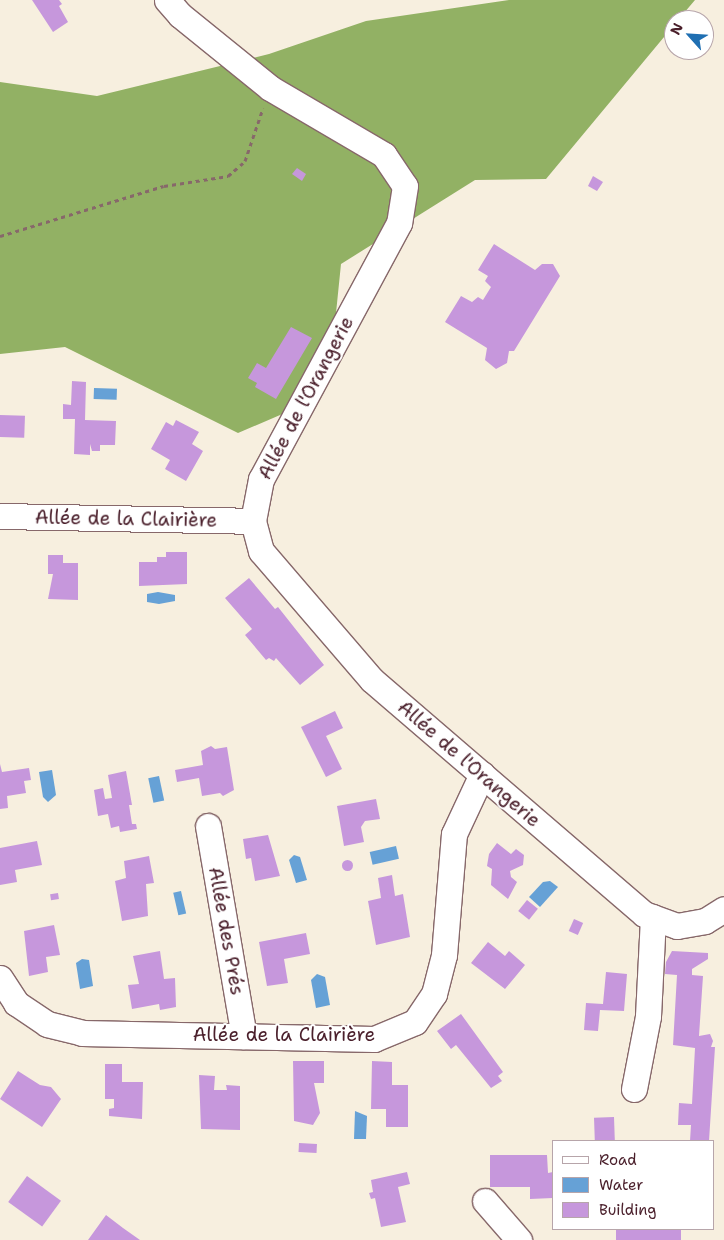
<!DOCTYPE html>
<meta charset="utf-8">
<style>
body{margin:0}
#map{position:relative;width:724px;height:1240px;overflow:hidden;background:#f7efdf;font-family:"Shantell Sans",sans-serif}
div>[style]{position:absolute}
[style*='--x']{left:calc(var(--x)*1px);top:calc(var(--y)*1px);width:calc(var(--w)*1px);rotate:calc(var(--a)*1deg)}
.forest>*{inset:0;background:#92b164}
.water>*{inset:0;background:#66a1d6;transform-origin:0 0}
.building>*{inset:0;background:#c697dc;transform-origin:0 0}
.round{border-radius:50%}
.path>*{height:3px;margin-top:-1.5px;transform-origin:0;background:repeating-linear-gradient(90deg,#87686a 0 4px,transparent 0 8px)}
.roads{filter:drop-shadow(1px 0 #87686a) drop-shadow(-1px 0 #87686a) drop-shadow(0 1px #87686a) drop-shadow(0 -1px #87686a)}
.minor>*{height:25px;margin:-12.5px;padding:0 12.5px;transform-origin:12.5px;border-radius:12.5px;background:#fff}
span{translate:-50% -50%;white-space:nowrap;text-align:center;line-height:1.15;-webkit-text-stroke:4px #fff;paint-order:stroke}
.street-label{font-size:19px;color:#4a1f2b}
.legend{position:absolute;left:552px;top:1140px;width:162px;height:90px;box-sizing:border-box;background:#fff;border:1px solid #b7a5aa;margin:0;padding:6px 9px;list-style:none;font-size:15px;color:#4a1f2b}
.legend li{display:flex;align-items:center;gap:10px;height:25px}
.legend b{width:25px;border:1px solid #b7a5aa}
.north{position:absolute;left:664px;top:10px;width:50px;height:50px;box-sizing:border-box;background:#fff;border:1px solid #b7a5aa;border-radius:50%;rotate:296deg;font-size:14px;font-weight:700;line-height:20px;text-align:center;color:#4a1f2b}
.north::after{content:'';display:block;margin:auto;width:18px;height:22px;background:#1f6fb2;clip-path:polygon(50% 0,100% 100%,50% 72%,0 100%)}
</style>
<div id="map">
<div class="forest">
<div style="clip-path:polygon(509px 0,695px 0,678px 20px,674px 20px,674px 25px,546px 179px,475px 180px,341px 264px,330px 372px,294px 409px,238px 433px,65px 347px,0 354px,0 82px,97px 96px,269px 54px,366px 21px)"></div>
</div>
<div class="water">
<div style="left:94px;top:388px;width:23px;height:11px;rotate:2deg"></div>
<div style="clip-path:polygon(158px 592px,175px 595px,175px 601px,159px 604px,147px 602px,147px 594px)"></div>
<div style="clip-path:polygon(52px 770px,56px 795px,48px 802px,43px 797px,39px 772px)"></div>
<div style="left:159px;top:776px;width:25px;height:11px;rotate:78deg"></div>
<div style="left:396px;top:846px;width:13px;height:27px;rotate:77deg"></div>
<div style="clip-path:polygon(294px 855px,300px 857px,307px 880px,296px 883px,289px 860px)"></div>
<div style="clip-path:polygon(550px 881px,558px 887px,540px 907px,529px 897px,543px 882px)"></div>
<div style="left:181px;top:891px;width:23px;height:8px;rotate:77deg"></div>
<div style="clip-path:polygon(82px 959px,89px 960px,93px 986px,80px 989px,76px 963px)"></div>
<div style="clip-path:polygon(317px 974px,325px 977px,330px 1005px,316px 1008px,311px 980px)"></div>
<div style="clip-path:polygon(355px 1111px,367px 1116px,366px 1139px,354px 1139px)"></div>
</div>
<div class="building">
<div style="clip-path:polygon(32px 0,59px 0,62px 4px,59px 6px,68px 22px,53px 32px)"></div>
<div style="clip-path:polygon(297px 168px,306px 174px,302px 181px,292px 174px)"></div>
<div style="clip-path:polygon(593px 176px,603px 182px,597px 191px,588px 186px)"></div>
<div style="clip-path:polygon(494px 244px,535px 270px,542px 264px,553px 264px,560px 276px,514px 351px,509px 351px,507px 363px,496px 369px,485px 360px,487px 348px,445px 322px,461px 296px,472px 302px,478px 297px,483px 300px,491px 287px,485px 281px,488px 276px,478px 270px)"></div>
<div style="clip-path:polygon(291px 327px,312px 338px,276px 399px,255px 387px,257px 383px,248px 378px,257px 363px,266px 368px)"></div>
<div style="clip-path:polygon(72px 381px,86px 382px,85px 420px,116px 421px,115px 445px,100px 445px,100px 451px,92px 451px,90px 444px,90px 455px,74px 454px,75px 419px,63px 419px,63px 404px,71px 405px)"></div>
<div style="left:0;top:415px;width:25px;height:22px;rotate:2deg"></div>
<div style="clip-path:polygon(176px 420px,199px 432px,192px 444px,203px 451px,186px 481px,165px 469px,170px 460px,151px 449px,166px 422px,173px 426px)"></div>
<div style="clip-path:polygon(166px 552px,187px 552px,187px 584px,139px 586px,139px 562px,157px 562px,157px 557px,166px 557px)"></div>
<div style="clip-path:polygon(48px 555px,63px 555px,63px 563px,78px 563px,78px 600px,48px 599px,53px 574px,48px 574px)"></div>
<div style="clip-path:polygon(249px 578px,275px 609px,278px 607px,324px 665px,300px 685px,276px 658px,274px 661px,269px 658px,266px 660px,245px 635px,252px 629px,225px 598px)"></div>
<div style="clip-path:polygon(335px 711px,343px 728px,326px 736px,342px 769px,326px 777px,301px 727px)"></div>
<div style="clip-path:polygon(211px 746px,215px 749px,227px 747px,234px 790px,223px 796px,220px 793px,202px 796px,199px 778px,177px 782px,175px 770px,203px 765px,201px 751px)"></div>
<div style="clip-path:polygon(0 764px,2px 772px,29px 768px,31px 780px,24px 781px,26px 793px,7px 796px,8px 808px,0 809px)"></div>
<div style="clip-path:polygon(126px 771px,132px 805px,129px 805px,132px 824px,136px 824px,137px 829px,120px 832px,119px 826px,111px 828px,108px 814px,98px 816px,94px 790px,103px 788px,105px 799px,112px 798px,108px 775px)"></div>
<div style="clip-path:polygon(376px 799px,380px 819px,365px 821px,361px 827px,364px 842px,344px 846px,337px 806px)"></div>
<div style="clip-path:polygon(268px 835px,280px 876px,255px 881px,251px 858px,246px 859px,243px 839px)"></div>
<div style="clip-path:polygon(37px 841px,42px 865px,15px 870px,17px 882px,0 885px,0 848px)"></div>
<div style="clip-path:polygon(497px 843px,511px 854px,516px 849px,524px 855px,523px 865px,510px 871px,511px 877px,517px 882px,508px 899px,491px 885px,492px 869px,487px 866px,489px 854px)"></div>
<div style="clip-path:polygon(149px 856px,154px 883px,146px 884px,148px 916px,122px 921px,115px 881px,126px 878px,124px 861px)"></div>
<div class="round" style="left:341.5px;top:859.5px;width:11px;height:11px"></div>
<div style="clip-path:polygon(392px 875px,395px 896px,403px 894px,410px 937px,376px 945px,368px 901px,381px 898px,378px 878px)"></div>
<div style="left:58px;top:893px;width:6px;height:8px;rotate:81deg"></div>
<div style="left:527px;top:900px;width:14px;height:14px;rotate:39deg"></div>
<div style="left:574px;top:919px;width:10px;height:13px;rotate:24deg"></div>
<div style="clip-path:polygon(54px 925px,60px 955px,46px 957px,48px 972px,29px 976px,24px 931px)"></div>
<div style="clip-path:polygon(306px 933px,310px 954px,284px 959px,288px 983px,267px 986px,259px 942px)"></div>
<div style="clip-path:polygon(488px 942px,505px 956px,509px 951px,525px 965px,505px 989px,471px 963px)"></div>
<div style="clip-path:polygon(160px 951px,164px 979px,175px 978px,176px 1007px,160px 1010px,159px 1004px,132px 1009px,128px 985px,139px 984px,133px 956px)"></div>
<div style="clip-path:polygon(672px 951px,708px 953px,708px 959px,692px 969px,692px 975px,703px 976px,699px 1036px,710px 1034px,713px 1041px,711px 1047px,715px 1047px,709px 1141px,690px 1141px,691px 1125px,678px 1125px,679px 1103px,692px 1104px,695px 1048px,673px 1045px,677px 975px,665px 974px,666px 962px)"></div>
<div style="clip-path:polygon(606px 972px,627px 974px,624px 1011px,600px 1010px,598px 1031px,584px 1030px,586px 1003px,603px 1004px)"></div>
<div style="clip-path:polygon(461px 1014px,503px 1072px,498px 1076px,502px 1081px,491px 1088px,456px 1045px,451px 1049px,437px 1031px)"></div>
<div style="clip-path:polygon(293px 1061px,324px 1061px,324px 1083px,314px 1083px,320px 1113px,313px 1125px,294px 1121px)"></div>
<div style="clip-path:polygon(372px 1061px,392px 1062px,392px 1085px,408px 1085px,408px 1127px,386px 1127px,386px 1109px,371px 1109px)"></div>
<div style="clip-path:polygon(105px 1064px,122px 1064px,122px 1082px,143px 1082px,142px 1119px,109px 1116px,109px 1109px,114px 1108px,114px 1099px,105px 1099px)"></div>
<div style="clip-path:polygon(18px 1071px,40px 1085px,51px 1087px,61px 1099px,42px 1127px,0 1099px)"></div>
<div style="clip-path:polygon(199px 1075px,215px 1076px,214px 1090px,227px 1090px,226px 1085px,240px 1086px,240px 1130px,201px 1129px)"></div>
<div style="left:614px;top:1117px;width:24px;height:20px;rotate:88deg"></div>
<div style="left:299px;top:1143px;width:18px;height:9px;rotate:3deg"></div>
<div style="clip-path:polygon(490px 1155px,547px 1155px,548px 1173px,553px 1172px,553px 1198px,530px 1199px,530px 1187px,490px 1187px)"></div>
<div style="clip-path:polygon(407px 1172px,410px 1184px,398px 1187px,406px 1222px,381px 1227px,375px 1198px,371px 1199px,369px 1193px,373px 1192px,371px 1180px)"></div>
<div style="left:27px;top:1176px;width:42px;height:32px;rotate:36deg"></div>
<div style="clip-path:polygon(106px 1215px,123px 1228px,140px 1240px,88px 1240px)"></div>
<div style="left:616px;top:1229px;width:65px;height:11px"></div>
</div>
<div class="path">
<div style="--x:0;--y:236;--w:171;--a:-17"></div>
<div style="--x:164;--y:186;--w:65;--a:-8.9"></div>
<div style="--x:228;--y:176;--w:23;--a:-41"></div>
<div style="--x:245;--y:161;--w:56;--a:-71.2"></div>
</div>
<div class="roads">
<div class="minor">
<div style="--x:167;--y:0;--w:20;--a:49"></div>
<div style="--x:180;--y:15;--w:116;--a:39"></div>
<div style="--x:270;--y:88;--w:132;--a:30.4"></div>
<div style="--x:384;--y:155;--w:37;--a:56"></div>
<div style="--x:405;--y:186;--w:37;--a:99"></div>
<div style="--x:399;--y:223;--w:291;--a:118.3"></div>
<div style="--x:261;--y:479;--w:43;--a:100.8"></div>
<div style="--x:253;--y:521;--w:31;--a:75"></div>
<div style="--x:261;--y:551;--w:170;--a:49.3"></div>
<div style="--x:372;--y:680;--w:359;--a:40.7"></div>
<div style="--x:644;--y:914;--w:35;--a:20"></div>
<div style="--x:677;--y:926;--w:28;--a:-10"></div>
<div style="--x:705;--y:921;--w:22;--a:-32"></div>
<div style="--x:0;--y:516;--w:253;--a:1.1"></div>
<div style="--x:208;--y:826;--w:213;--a:80.3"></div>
<div style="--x:0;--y:978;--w:30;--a:57"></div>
<div style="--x:16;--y:1003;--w:37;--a:34"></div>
<div style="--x:47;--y:1024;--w:36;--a:14"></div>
<div style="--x:82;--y:1033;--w:292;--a:1.2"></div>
<div style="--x:374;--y:1039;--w:44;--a:-22.5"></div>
<div style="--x:415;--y:1022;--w:34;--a:-56"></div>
<div style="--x:434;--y:994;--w:40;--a:-75.6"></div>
<div style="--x:444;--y:955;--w:121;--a:-85.3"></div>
<div style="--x:454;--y:834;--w:66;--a:-65"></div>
<div style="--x:634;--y:1089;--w:74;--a:-79.1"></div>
<div style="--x:648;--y:1016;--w:99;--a:-87.1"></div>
<div style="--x:485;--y:1201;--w:52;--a:48.9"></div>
</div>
</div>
<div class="street-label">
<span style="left:306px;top:398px;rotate:-62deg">Allée de l'Orangerie</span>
<span style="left:126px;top:519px;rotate:1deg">Allée de la Clairière</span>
<span style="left:469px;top:764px;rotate:41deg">Allée de l'Orangerie</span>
<span style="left:226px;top:931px;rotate:80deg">Allée des Prés</span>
<span style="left:284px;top:1035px">Allée de la Clairière</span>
</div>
<ul class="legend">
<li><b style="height:6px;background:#fff"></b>Road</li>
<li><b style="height:14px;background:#66a1d6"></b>Water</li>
<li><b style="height:14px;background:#c697dc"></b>Building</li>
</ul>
<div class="north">N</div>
</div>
